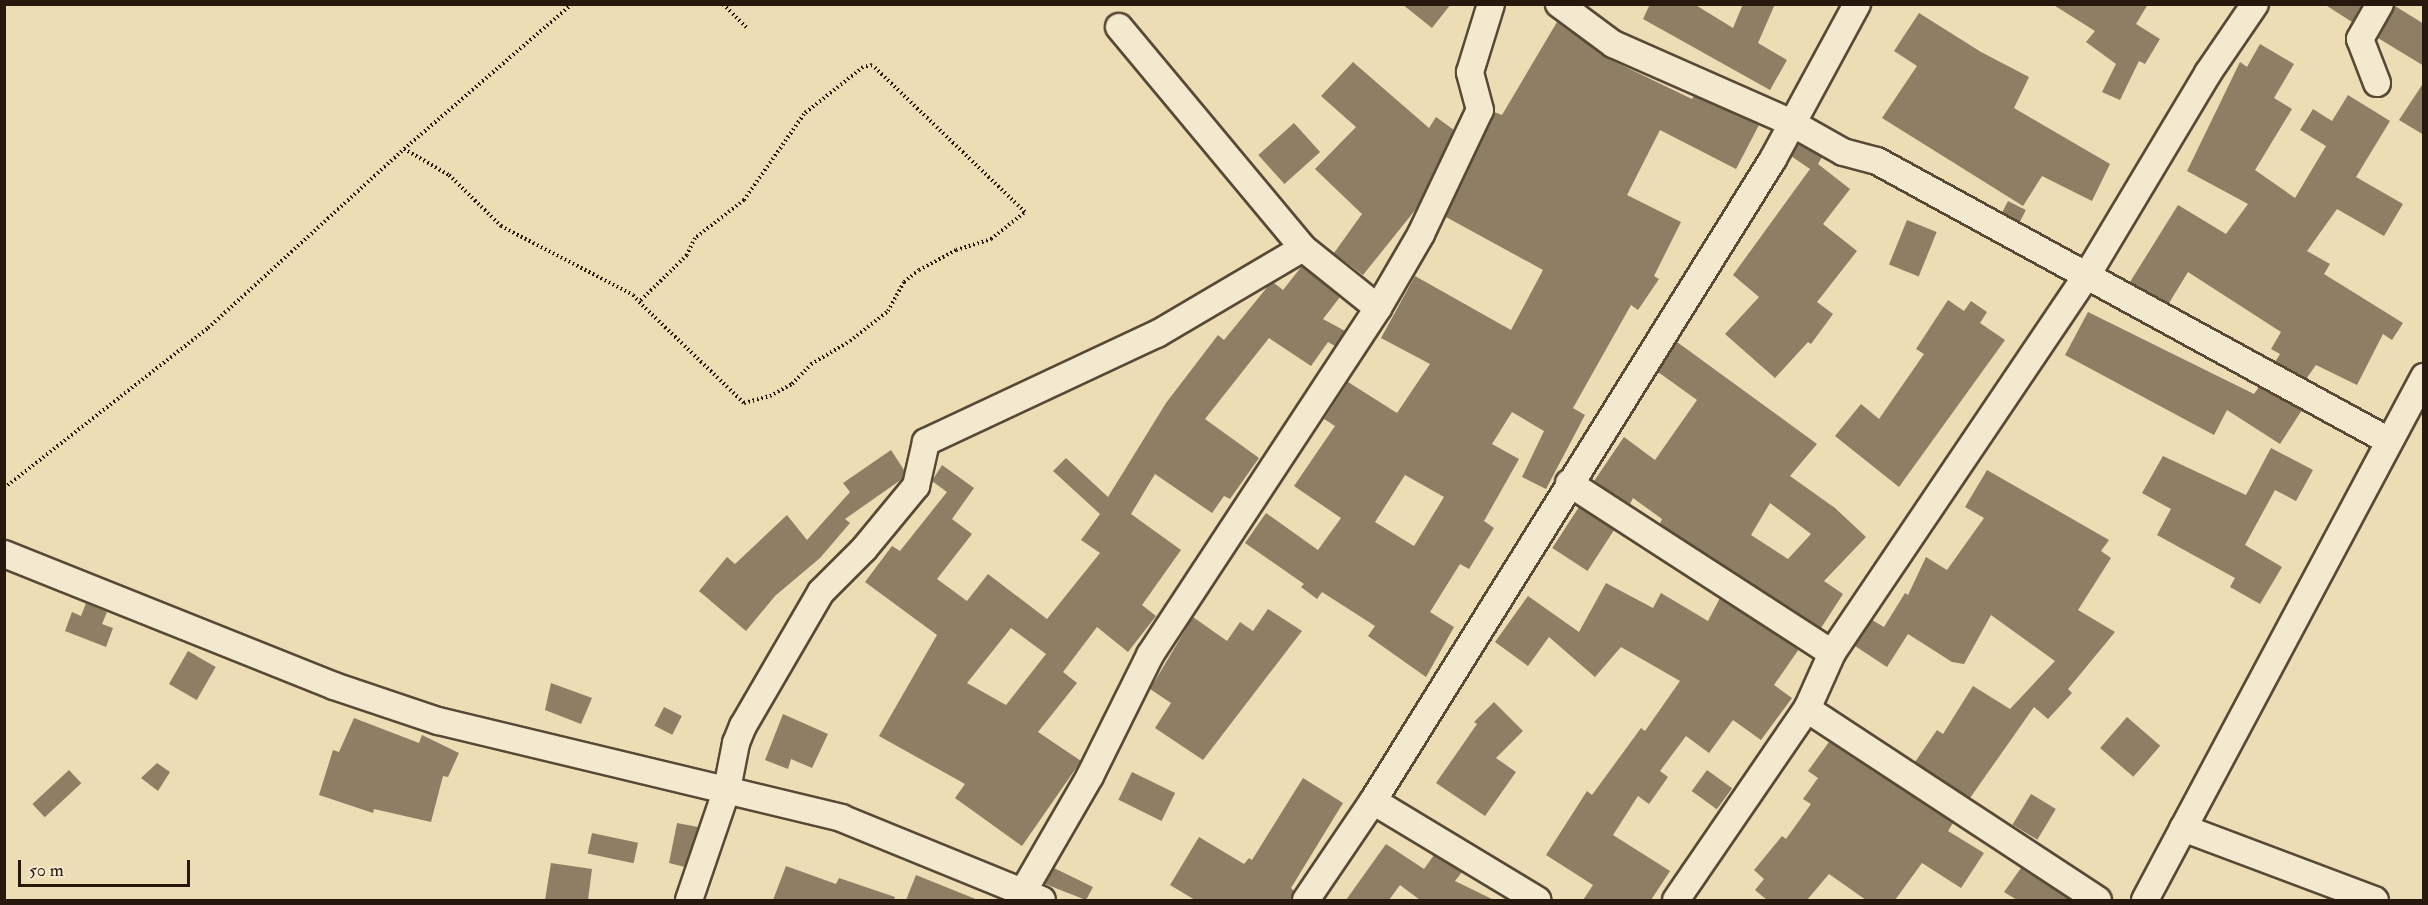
<!DOCTYPE html>
<style>
body{margin:0}
#map{position:relative;width:2428px;height:905px;overflow:hidden;background:#edddb4;font-family:"IM FELL Double Pica",serif}
div>[style]{position:absolute}
[style*='--x']{left:calc(var(--x)*1px);top:calc(var(--y)*1px);width:calc(var(--w)*1px);rotate:calc(var(--a)*1deg)}
.building>*{inset:0;background:#8d7e64;transform-origin:0 0}
.path>*{height:4px;margin-top:-2px;transform-origin:0;background:repeating-linear-gradient(90deg,#26180d 0 1.5px,transparent 0 4.5px)}
.roads{filter:drop-shadow(2px 0 #584937) drop-shadow(-2px 0 #584937) drop-shadow(0 2px #584937) drop-shadow(0 -2px #584937)}
.minor>*{height:26px;margin:-13px;padding:0 13px;transform-origin:13px;border-radius:13px;background:#f3e9ce}
span{translate:-50% -50%;white-space:nowrap;text-align:center;line-height:1.15;-webkit-text-stroke:4.5px #f3e9ce;paint-order:stroke}
.frame{position:absolute;inset:0;border:6px solid #26180d;pointer-events:none}
.scale{position:absolute;left:18px;top:860px;width:172px;height:27px;box-sizing:border-box;border:3px solid #26180d;border-top:0;padding-left:8px;font-size:18px;line-height:21px;white-space:nowrap;color:#26180d;-webkit-text-stroke:4px #f3e9ce;paint-order:stroke}
</style>
<div id="map">
<div class="building">
<div style="clip-path:polygon(1402px 4px,1451px 4px,1432px 28px)"></div>
<div style="clip-path:polygon(1650px 4px,1694px 4px,1733px 28px,1743px 4px,1775px 4px,1758px 43px,1787px 60px,1770px 90px,1643px 19px)"></div>
<div style="clip-path:polygon(2052px 4px,2148px 4px,2136px 24px,2160px 39px,2145px 64px,2139px 61px,2120px 100px,2102px 92px,2116px 64px,2086px 42px,2095px 31px)"></div>
<div style="clip-path:polygon(2324px 4px,2362px 4px,2352px 22px)"></div>
<div style="clip-path:polygon(2395px 6px,2424px 24px,2424px 66px,2378px 38px)"></div>
<div style="clip-path:polygon(1919px 13px,1981px 52px,2029px 77px,2014px 108px,2110px 164px,2092px 201px,2042px 176px,2023px 206px,1882px 118px,1917px 66px,1894px 51px)"></div>
<div style="clip-path:polygon(evenodd,1557px 22px,1607px 58px,1692px 99px,1694px 96px,1759px 125px,1736px 169px,1660px 130px,1627px 195px,1681px 222px,1654px 276px,1659px 279px,1638px 310px,1631px 305px,1573px 408px,1585px 415px,1546px 489px,1522px 477px,1544px 431px,1512px 412px,1492px 444px,1519px 459px,1484px 521px,1494px 528px,1469px 569px,1460px 564px,1430px 612px,1454px 627px,1426px 677px,1368px 636px,1375px 626px,1322px 592px,1317px 599px,1301px 587px,1304px 584px,1245px 543px,1266px 513px,1318px 550px,1341px 518px,1294px 486px,1335px 426px,1324px 419px,1348px 382px,1397px 413px,1430px 364px,1381px 338px,1415px 276px,1511px 330px,1543px 270px,1446px 217px,1494px 112px,1502px 115px,1557px 22px,1405px 475px,1444px 497px,1414px 546px,1375px 522px,1405px 475px)"></div>
<div style="clip-path:polygon(2260px 44px,2294px 64px,2274px 98px,2292px 109px,2255px 170px,2295px 198px,2326px 146px,2300px 130px,2313px 109px,2332px 121px,2348px 95px,2390px 121px,2356px 177px,2403px 204px,2384px 236px,2337px 209px,2307px 251px,2330px 264px,2324px 274px,2403px 323px,2392px 340px,2383px 334px,2357px 385px,2316px 365px,2306px 379px,2275px 362px,2280px 354px,2271px 349px,2281px 332px,2188px 272px,2169px 303px,2130px 282px,2178px 205px,2226px 234px,2248px 204px,2187px 171px,2240px 62px,2247px 67px)"></div>
<div style="clip-path:polygon(1353px 62px,1429px 128px,1436px 117px,1454px 130px,1416px 209px,1363px 275px,1334px 253px,1362px 214px,1315px 169px,1356px 127px,1321px 96px)"></div>
<div style="clip-path:polygon(2424px 82px,2424px 135px,2399px 120px)"></div>
<div style="left:1294px;top:123px;width:39px;height:48px;rotate:48deg"></div>
<div style="clip-path:polygon(1798px 144px,1822px 157px,1818px 164px,1850px 189px,1823px 224px,1857px 251px,1817px 302px,1833px 314px,1811px 344px,1808px 342px,1775px 378px,1725px 334px,1759px 297px,1733px 275px,1810px 169px,1791px 156px)"></div>
<div style="left:2008px;top:201px;width:20px;height:13px;rotate:27deg"></div>
<div style="left:1907px;top:220px;width:32px;height:48px;rotate:22deg"></div>
<div style="clip-path:polygon(evenodd,1302px 266px,1340px 297px,1323px 319px,1345px 331px,1335px 346px,1328px 342px,1311px 366px,1269px 338px,1205px 419px,1259px 458px,1230px 499px,1224px 496px,1212px 513px,1155px 474px,1131px 514px,1181px 550px,1142px 605px,1156px 616px,1128px 652px,1097px 627px,1063px 672px,1077px 683px,1038px 732px,1081px 761px,1022px 846px,955px 798px,965px 784px,879px 736px,937px 635px,865px 582px,892px 546px,900px 551px,947px 492px,932px 481px,942px 465px,974px 488px,952px 519px,972px 534px,937px 579px,967px 601px,988px 574px,1047px 619px,1100px 553px,1081px 540px,1100px 514px,1053px 471px,1066px 458px,1108px 497px,1166px 403px,1218px 335px,1224px 340px,1269px 285px,1274px 283px,1283px 290px,1302px 266px,1011px 628px,1046px 654px,1006px 705px,967px 683px,1011px 628px)"></div>
<div style="clip-path:polygon(1948px 300px,1964px 311px,1971px 301px,1987px 312px,1980px 323px,2005px 340px,1899px 487px,1835px 436px,1861px 404px,1879px 419px,1924px 354px,1916px 349px)"></div>
<div style="clip-path:polygon(2088px 312px,2254px 394px,2259px 387px,2302px 410px,2280px 444px,2227px 410px,2214px 435px,2065px 355px)"></div>
<div style="clip-path:polygon(evenodd,1677px 342px,1817px 444px,1790px 476px,1835px 508px,1866px 537px,1824px 581px,1843px 594px,1821px 628px,1660px 524px,1662px 519px,1633px 498px,1630px 504px,1594px 481px,1624px 437px,1655px 460px,1697px 400px,1658px 372px,1677px 342px,1770px 503px,1811px 534px,1788px 559px,1751px 535px,1770px 503px)"></div>
<div style="clip-path:polygon(2271px 448px,2313px 470px,2296px 501px,2275px 490px,2245px 545px,2282px 567px,2260px 604px,2230px 587px,2235px 578px,2157px 535px,2171px 509px,2142px 493px,2163px 456px,2246px 495px)"></div>
<div style="clip-path:polygon(891px 450px,904px 470px,902px 479px,845px 519px,850px 523px,820px 558px,775px 596px,746px 631px,699px 591px,727px 557px,735px 564px,787px 515px,807px 540px,850px 492px,843px 483px)"></div>
<div style="clip-path:polygon(1987px 470px,2109px 540px,2101px 551px,2111px 558px,2078px 610px,2115px 632px,2068px 689px,2072px 693px,2048px 719px,2034px 707px,1970px 798px,1915px 762px,1937px 730px,1943px 734px,1973px 686px,2010px 709px,2055px 661px,1991px 615px,1964px 664px,1952px 662px,1908px 634px,1887px 667px,1855px 646px,1872px 620px,1884px 627px,1905px 593px,1908px 595px,1926px 557px,1947px 570px,1984px 518px,1965px 507px)"></div>
<div style="left:1579px;top:507px;width:42px;height:49px;rotate:33deg"></div>
<div style="clip-path:polygon(1606px 583px,1653px 608px,1661px 593px,1708px 621px,1720px 598px,1799px 649px,1774px 685px,1792px 698px,1761px 740px,1733px 720px,1709px 753px,1686px 736px,1660px 771px,1668px 777px,1649px 804px,1638px 796px,1613px 835px,1670px 871px,1651px 900px,1583px 900px,1593px 885px,1546px 855px,1587px 791px,1592px 795px,1641px 728px,1645px 731px,1680px 681px,1621px 647px,1595px 677px,1549px 637px,1528px 666px,1495px 642px,1528px 596px,1579px 632px)"></div>
<div style="clip-path:polygon(86px 603px,107px 612px,102px 624px,113px 628px,106px 647px,65px 631px,72px 612px,81px 616px)"></div>
<div style="clip-path:polygon(1268px 609px,1302px 631px,1203px 760px,1155px 728px,1171px 703px,1150px 689px,1193px 617px,1227px 641px,1240px 622px,1253px 631px)"></div>
<div style="left:188px;top:651px;width:32px;height:38px;rotate:30deg"></div>
<div style="clip-path:polygon(551px 683px,592px 698px,581px 724px,545px 710px)"></div>
<div style="clip-path:polygon(1494px 702px,1523px 731px,1496px 758px,1516px 772px,1485px 816px,1436px 783px,1477px 724px,1474px 722px)"></div>
<div style="left:664px;top:707px;width:20px;height:21px;rotate:27deg"></div>
<div style="clip-path:polygon(783px 714px,828px 734px,812px 768px,791px 759px,788px 769px,765px 760px)"></div>
<div style="left:2127px;top:717px;width:44px;height:41px;rotate:41deg"></div>
<div style="clip-path:polygon(354px 718px,419px 743px,422px 735px,459px 753px,448px 777px,443px 776px,431px 822px,374px 809px,373px 813px,319px 795px,333px 750px,339px 752px)"></div>
<div style="clip-path:polygon(1829px 742px,1953px 823px,1948px 831px,1984px 853px,1961px 888px,1922px 863px,1895px 900px,1866px 900px,1829px 874px,1807px 900px,1767px 900px,1755px 890px,1764px 879px,1754px 870px,1782px 836px,1786px 839px,1811px 804px,1803px 799px,1818px 778px,1808px 771px)"></div>
<div style="clip-path:polygon(157px 763px,170px 772px,158px 791px,141px 778px)"></div>
<div style="left:69px;top:770px;width:18px;height:50px;rotate:47deg"></div>
<div style="left:1707px;top:770px;width:31px;height:26px;rotate:36deg"></div>
<div style="left:1132px;top:772px;width:48px;height:31px;rotate:26deg"></div>
<div style="clip-path:polygon(1303px 778px,1343px 803px,1291px 888px,1294px 891px,1291px 900px,1195px 900px,1170px 885px,1199px 837px,1244px 864px,1249px 858px,1252px 860px)"></div>
<div style="left:2031px;top:794px;width:29px;height:36px;rotate:31deg"></div>
<div style="clip-path:polygon(677px 823px,698px 827px,685px 867px,669px 863px)"></div>
<div style="left:592px;top:833px;width:47px;height:21px;rotate:12deg"></div>
<div style="clip-path:polygon(1386px 844px,1424px 869px,1434px 855px,1462px 872px,1455px 881px,1494px 900px,1420px 900px,1400px 885px,1389px 900px,1346px 900px)"></div>
<div style="clip-path:polygon(551px 863px,592px 869px,588px 900px,545px 900px)"></div>
<div style="clip-path:polygon(786px 866px,836px 884px,839px 878px,895px 897px,894px 900px,773px 900px)"></div>
<div style="clip-path:polygon(1054px 868px,1093px 887px,1086px 900px,1045px 884px)"></div>
<div style="clip-path:polygon(2021px 868px,2071px 900px,2017px 900px,2004px 892px)"></div>
<div style="clip-path:polygon(916px 875px,978px 900px,906px 900px)"></div>
</div>
<div class="path">
<div style="--x:723;--y:4;--w:33;--a:45"></div>
<div style="--x:404;--y:149;--w:52;--a:30"></div>
<div style="--x:449;--y:175;--w:73;--a:44.4"></div>
<div style="--x:501;--y:226;--w:149;--a:27.6"></div>
<div style="--x:633;--y:295;--w:9;--a:49"></div>
<div style="--x:639;--y:302;--w:146;--a:43.9"></div>
<div style="--x:744;--y:403;--w:27;--a:-15"></div>
<div style="--x:770;--y:396;--w:25;--a:-29"></div>
<div style="--x:792;--y:384;--w:28;--a:-46"></div>
<div style="--x:811;--y:364;--w:45;--a:-30.5"></div>
<div style="--x:850;--y:341;--w:48;--a:-38.3"></div>
<div style="--x:888;--y:311;--w:33;--a:-61"></div>
<div style="--x:904;--y:282;--w:19;--a:-39"></div>
<div style="--x:919;--y:270;--w:42;--a:-28.4"></div>
<div style="--x:956;--y:250;--w:37;--a:-17"></div>
<div style="--x:991;--y:239;--w:43;--a:-38.5"></div>
<div style="--x:1025;--y:212;--w:212;--a:-136.1"></div>
<div style="--x:872;--y:65;--w:9;--a:167"></div>
<div style="--x:863;--y:67;--w:75;--a:141.5"></div>
<div style="--x:804;--y:114;--w:105;--a:124.9"></div>
<div style="--x:744;--y:200;--w:62;--a:142.2"></div>
<div style="--x:695;--y:238;--w:19;--a:115"></div>
<div style="--x:687;--y:255;--w:67;--a:135.6"></div>
<div style="--x:4;--y:488;--w:259;--a:-38.1"></div>
<div style="--x:208;--y:328;--w:265;--a:-42.4"></div>
<div style="--x:404;--y:149;--w:222;--a:-40.8"></div>
</div>
<div class="roads">
<div class="minor">
<div style="--x:1559;--y:4;--w:67;--a:36.5"></div>
<div style="--x:1613;--y:44;--w:193;--a:23.8"></div>
<div style="--x:1790;--y:122;--w:61;--a:29.5"></div>
<div style="--x:1843;--y:152;--w:35;--a:15"></div>
<div style="--x:1877;--y:161;--w:584;--a:28.67"></div>
<div style="--x:1119;--y:27;--w:288;--a:50.2"></div>
<div style="--x:1303;--y:248;--w:96;--a:38.7"></div>
<div style="--x:2377;--y:83;--w:47;--a:-111.1"></div>
<div style="--x:2360;--y:39;--w:40;--a:-60.3"></div>
<div style="--x:1569;--y:483;--w:313;--a:32.9"></div>
<div style="--x:4;--y:554;--w:355;--a:21.8"></div>
<div style="--x:334;--y:686;--w:110;--a:18.6"></div>
<div style="--x:438;--y:721;--w:415;--a:13.5"></div>
<div style="--x:841;--y:818;--w:217;--a:22.2"></div>
<div style="--x:1807;--y:709;--w:348;--a:33.3"></div>
<div style="--x:1373;--y:801;--w:192;--a:31.1"></div>
<div style="--x:2183;--y:828;--w:205;--a:20.6"></div>
<div style="--x:689;--y:900;--w:117;--a:-71.1"></div>
<div style="--x:727;--y:789;--w:47;--a:-78.9"></div>
<div style="--x:736;--y:743;--w:18;--a:-68"></div>
<div style="--x:743;--y:726;--w:155;--a:-59.8"></div>
<div style="--x:821;--y:592;--w:61;--a:-45"></div>
<div style="--x:864;--y:549;--w:82;--a:-50.5"></div>
<div style="--x:916;--y:486;--w:45;--a:-77.2"></div>
<div style="--x:926;--y:442;--w:255;--a:-25.1"></div>
<div style="--x:1157;--y:334;--w:169;--a:-30.5"></div>
<div style="--x:1027;--y:900;--w:10;--a:-107"></div>
<div style="--x:1024;--y:890;--w:132;--a:-59.9"></div>
<div style="--x:1090;--y:776;--w:135;--a:-63.6"></div>
<div style="--x:1150;--y:655;--w:415;--a:-56.7"></div>
<div style="--x:1378;--y:308;--w:86;--a:-59.8"></div>
<div style="--x:1421;--y:234;--w:137;--a:-64.6"></div>
<div style="--x:1480;--y:110;--w:39;--a:-105"></div>
<div style="--x:1470;--y:72;--w:71;--a:-72.8"></div>
<div style="--x:1306;--y:900;--w:120;--a:-55.9"></div>
<div style="--x:1373;--y:801;--w:756;--a:-58.07"></div>
<div style="--x:1773;--y:159;--w:176;--a:-61.5"></div>
<div style="--x:1676;--y:900;--w:232;--a:-55.6"></div>
<div style="--x:1807;--y:709;--w:61;--a:-65.9"></div>
<div style="--x:1832;--y:653;--w:454;--a:-56"></div>
<div style="--x:2086;--y:277;--w:238;--a:-59.1"></div>
<div style="--x:2208;--y:73;--w:83;--a:-55.7"></div>
<div style="--x:2145;--y:900;--w:593;--a:-61.92"></div>
</div>
</div>
<div class="frame"></div>
<div class="scale">50 m</div>
</div>
